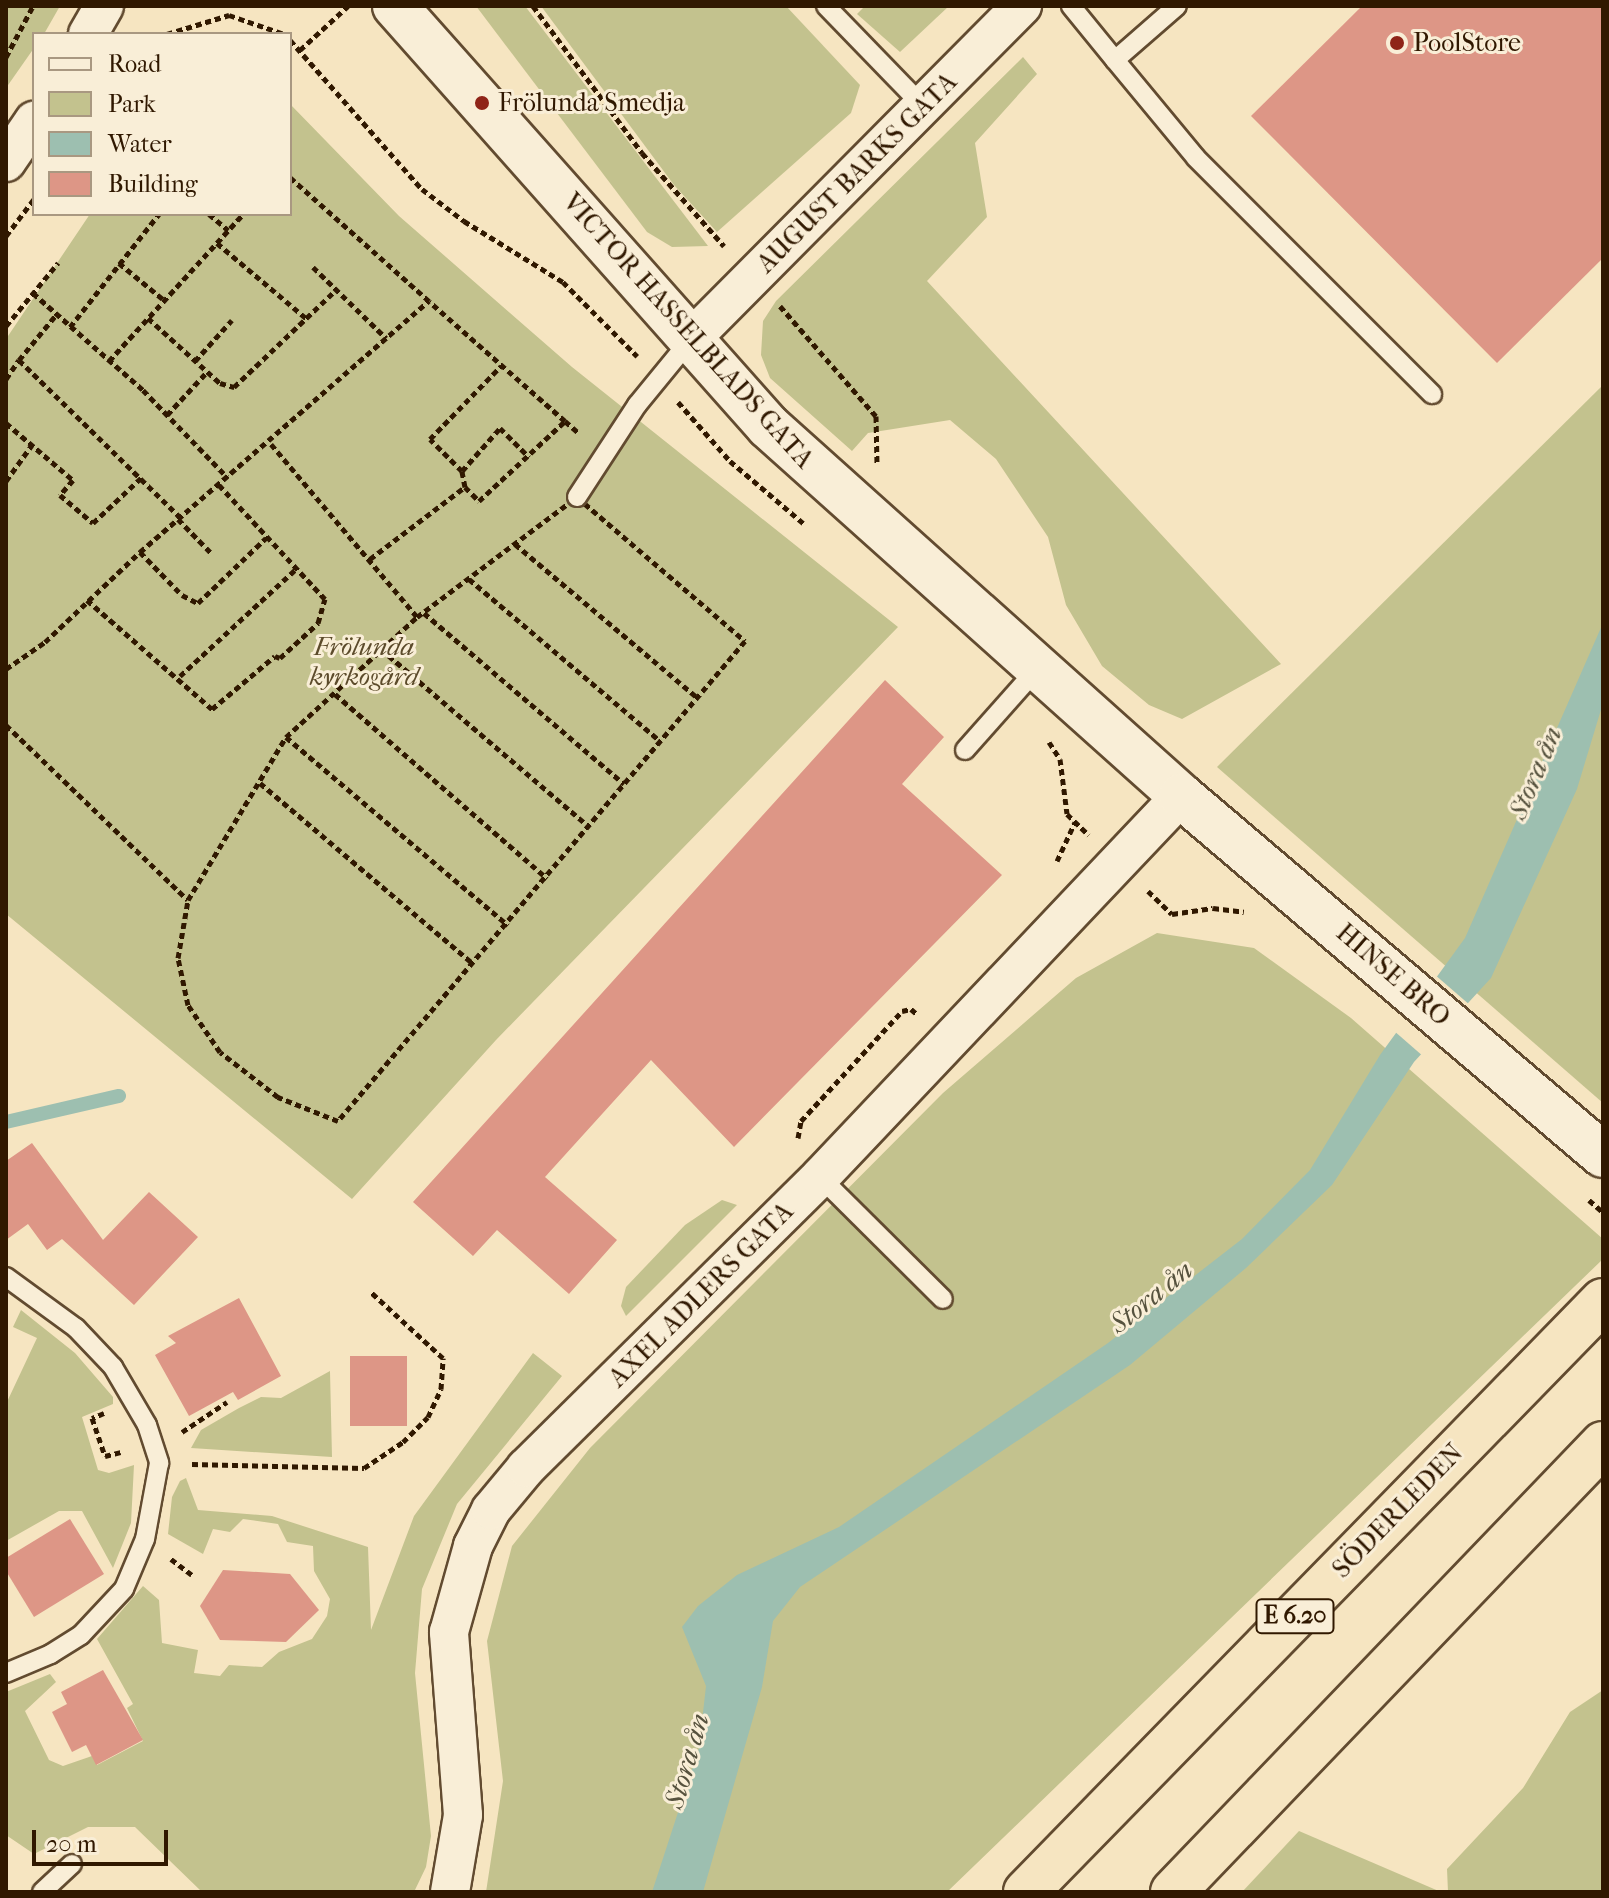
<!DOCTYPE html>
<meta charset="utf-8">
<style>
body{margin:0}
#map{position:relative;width:1609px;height:1898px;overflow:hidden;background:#f6e5c1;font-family:"IM FELL French Canon",serif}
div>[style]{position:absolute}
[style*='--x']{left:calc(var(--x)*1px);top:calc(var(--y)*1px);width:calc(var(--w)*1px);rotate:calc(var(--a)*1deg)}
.green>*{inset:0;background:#c3c28e}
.water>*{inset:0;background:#9dbfb0}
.pier>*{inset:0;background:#f6e5c1}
.stream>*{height:14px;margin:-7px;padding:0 7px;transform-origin:7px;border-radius:7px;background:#9dbfb0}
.building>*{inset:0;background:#dd9686;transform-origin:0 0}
.path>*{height:5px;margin-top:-2.5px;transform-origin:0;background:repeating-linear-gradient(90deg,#301800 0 6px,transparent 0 10px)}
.roads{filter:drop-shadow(2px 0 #624b30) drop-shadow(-2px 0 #624b30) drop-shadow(0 2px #624b30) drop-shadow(0 -2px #624b30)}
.lane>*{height:18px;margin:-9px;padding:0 9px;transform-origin:9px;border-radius:9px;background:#f9eed7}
.street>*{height:38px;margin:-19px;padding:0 19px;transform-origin:19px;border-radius:19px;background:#f9eed7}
.secondary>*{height:44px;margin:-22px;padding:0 22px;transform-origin:22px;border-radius:22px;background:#f9eed7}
.highway>*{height:44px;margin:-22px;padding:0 22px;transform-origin:22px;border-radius:22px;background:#f6e5c1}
.dots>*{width:22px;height:22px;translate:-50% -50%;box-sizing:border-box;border:4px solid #f9eed7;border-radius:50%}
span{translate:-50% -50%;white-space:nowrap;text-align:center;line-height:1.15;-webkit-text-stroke:6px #f9eed7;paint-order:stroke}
.shield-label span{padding:2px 6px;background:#f9eed7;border:2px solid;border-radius:6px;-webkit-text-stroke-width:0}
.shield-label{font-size:24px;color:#301800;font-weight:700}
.poi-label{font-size:26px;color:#301800}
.left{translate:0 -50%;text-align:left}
.street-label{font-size:26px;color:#301800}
.park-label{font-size:26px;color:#5c4b2b;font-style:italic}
.water-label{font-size:28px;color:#56523e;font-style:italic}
.frame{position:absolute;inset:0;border:8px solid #301800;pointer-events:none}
.legend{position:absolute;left:32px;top:32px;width:260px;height:184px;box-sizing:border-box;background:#f9eed7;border:2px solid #a99881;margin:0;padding:10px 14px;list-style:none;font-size:24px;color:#301800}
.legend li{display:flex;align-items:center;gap:16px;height:40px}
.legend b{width:40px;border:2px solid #a99881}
.scale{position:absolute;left:32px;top:1830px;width:136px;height:36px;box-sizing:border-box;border:4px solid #301800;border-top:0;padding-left:10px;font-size:24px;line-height:28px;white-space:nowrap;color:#301800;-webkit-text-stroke:6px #f9eed7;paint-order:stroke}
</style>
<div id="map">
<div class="green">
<div style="clip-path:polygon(6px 6px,60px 6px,44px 34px,34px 34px,34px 48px,6px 88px)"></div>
<div style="clip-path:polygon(476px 6px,525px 6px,708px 246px,672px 247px,647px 232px)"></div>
<div style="clip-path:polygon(541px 6px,786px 6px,860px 85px,851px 113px,717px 232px,674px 185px)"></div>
<div style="clip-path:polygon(865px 6px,949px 6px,900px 52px,857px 14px)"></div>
<div style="clip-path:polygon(1023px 57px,1037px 74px,975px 143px,987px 217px,927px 281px,1281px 664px,1182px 719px,1149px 705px,1102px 666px,1066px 605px,1048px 537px,996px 459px,950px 420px,868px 433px,852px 451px,770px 378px,761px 355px,763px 321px,776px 301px)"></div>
<div style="clip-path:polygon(290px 104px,399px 216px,572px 367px,898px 627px,496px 1040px,352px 1199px,6px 914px,6px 339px,90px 214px,290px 214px)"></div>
<div style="clip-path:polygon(1603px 385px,1603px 1103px,1217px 767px)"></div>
<div style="clip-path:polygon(1157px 933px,1254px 948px,1351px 1018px,1603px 1239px,1603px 1259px,947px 1892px,486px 1892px,503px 1781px,487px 1641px,512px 1546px,590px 1448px,943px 1093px,1076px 978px)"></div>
<div style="clip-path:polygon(722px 1200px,737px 1205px,626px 1316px,621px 1306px,626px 1287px,685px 1225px)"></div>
<div style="clip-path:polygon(21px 1310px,75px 1353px,113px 1397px,113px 1404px,82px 1417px,98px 1470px,109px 1473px,134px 1465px,131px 1523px,113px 1568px,82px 1511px,59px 1511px,6px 1541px,6px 1404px,37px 1338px,13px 1327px)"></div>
<div style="clip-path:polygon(533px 1353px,562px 1376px,457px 1504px,422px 1589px,415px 1673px,431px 1836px,426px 1867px,414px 1892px,202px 1892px,135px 1827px,88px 1827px,34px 1854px,6px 1835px,6px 1692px,50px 1674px,56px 1682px,25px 1711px,49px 1760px,63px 1766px,92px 1756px,97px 1765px,143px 1741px,127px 1708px,133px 1704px,97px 1639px,143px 1586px,159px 1600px,162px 1643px,198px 1650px,194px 1673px,220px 1676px,229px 1665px,262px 1667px,279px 1652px,312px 1639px,327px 1616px,330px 1599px,314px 1571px,313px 1546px,287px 1542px,278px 1524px,243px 1519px,230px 1532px,213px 1529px,203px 1554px,168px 1534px,172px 1497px,180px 1481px,186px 1478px,198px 1510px,272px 1516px,368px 1547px,371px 1630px,414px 1516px)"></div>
<div style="clip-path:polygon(330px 1371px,332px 1457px,191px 1448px,201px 1430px,239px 1408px,261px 1397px,281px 1398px)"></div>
<div style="clip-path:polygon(1603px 1690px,1603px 1892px,1448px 1892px,1447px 1869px,1523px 1788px,1570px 1712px)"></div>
<div style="clip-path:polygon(1299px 1831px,1441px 1892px,1242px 1892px)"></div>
</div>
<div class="water">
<div style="clip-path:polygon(1603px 623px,1603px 703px,1577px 789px,1491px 978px,1414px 1062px,1332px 1185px,1246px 1268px,1130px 1365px,800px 1587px,773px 1621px,762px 1687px,703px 1892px,652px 1892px,699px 1748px,706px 1686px,682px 1627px,698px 1606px,737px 1575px,839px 1527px,1108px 1343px,1242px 1239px,1310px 1170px,1380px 1055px,1465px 938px)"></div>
</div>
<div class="pier">
<div style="clip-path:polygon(1434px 974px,1471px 1006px,1424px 1057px,1393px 1030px)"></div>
</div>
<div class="stream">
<div style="--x:6;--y:1122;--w:116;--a:-13"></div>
</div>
<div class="building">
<div style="clip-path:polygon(1362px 6px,1603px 6px,1603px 258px,1497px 363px,1251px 116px)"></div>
<div style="clip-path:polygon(885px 680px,944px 737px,902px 784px,1002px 875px,734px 1147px,651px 1060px,545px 1177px,617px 1240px,569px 1294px,497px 1230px,473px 1256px,413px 1202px)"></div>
<div style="clip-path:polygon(32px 1143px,103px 1240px,149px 1192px,198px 1237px,134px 1305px,62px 1239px,47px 1250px,28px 1224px,6px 1240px,6px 1161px)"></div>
<div style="clip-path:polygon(239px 1298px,281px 1376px,238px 1400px,233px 1392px,189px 1416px,155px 1355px,176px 1343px,168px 1336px)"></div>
<div style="left:350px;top:1356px;width:57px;height:70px"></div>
<div style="clip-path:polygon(70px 1519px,104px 1574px,34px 1617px,6px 1571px,6px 1558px)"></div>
<div style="clip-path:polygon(223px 1570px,290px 1574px,319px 1610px,286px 1642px,220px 1640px,200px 1606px)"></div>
<div style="clip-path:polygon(103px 1670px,143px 1740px,96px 1765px,86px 1745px,72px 1752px,52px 1712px,67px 1704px,61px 1692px)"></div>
</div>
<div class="path">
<div style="--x:533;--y:6;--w:183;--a:53.4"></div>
<div style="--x:642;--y:153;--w:124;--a:48.6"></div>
<div style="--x:167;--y:34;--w:65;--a:-17"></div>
<div style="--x:229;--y:15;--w:58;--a:19.1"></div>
<div style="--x:290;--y:40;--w:199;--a:48.5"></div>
<div style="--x:422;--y:189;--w:53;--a:37.3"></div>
<div style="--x:464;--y:221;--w:116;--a:31.6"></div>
<div style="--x:563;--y:282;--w:105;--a:45"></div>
<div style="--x:300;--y:50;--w:65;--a:-42.5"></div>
<div style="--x:6;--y:57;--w:58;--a:-62.1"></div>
<div style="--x:209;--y:214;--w:25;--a:40"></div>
<div style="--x:6;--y:236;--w:46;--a:-52.9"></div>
<div style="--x:217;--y:243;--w:118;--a:40.2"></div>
<div style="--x:119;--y:263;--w:58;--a:39.4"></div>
<div style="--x:313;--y:267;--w:102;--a:44.2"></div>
<div style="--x:33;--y:293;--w:147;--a:41.4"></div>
<div style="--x:143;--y:390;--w:121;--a:46"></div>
<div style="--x:780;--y:306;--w:146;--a:48.9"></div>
<div style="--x:876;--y:416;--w:48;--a:88.8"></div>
<div style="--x:148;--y:318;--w:97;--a:42.1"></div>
<div style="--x:220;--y:383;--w:15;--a:16"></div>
<div style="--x:234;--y:387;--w:141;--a:-43.6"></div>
<div style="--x:6;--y:326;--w:82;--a:-50.5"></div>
<div style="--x:70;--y:327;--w:144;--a:-51.8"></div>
<div style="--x:19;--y:360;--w:58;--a:-50.6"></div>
<div style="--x:109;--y:361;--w:199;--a:-47.6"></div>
<div style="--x:195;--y:361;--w:55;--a:-47.9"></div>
<div style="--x:6;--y:379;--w:23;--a:-56"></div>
<div style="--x:19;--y:360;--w:225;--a:44.3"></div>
<div style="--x:678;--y:402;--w:79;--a:48.6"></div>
<div style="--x:730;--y:461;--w:96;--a:40.3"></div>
<div style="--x:167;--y:415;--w:59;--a:-47.1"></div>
<div style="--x:565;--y:421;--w:18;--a:41"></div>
<div style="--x:6;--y:423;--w:88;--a:40.4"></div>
<div style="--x:73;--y:480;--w:20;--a:131"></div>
<div style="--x:60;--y:495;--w:43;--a:40.3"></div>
<div style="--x:93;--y:523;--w:69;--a:-43.2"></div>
<div style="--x:271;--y:444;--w:226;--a:49.8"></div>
<div style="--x:462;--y:471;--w:57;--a:-48.5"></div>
<div style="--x:500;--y:428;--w:41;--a:45"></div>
<div style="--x:6;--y:481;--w:44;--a:-54.2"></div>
<div style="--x:465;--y:487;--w:16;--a:-101"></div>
<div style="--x:462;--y:471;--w:45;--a:-135"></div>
<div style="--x:430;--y:439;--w:102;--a:-45.8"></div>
<div style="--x:577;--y:497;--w:221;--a:40.6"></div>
<div style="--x:745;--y:641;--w:629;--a:130.3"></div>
<div style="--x:338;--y:1121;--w:65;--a:-158.2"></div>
<div style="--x:278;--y:1097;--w:73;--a:-142.2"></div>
<div style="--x:220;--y:1052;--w:57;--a:-124.2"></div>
<div style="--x:188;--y:1005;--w:48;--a:-102"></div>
<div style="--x:178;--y:958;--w:59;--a:-80.2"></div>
<div style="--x:188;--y:900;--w:190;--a:-59"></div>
<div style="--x:286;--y:737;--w:178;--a:-42.5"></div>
<div style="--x:417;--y:617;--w:200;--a:-36.9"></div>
<div style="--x:178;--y:519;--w:50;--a:45.8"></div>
<div style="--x:515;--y:544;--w:238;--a:40.1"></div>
<div style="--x:140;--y:552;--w:60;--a:45.7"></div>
<div style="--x:182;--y:595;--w:18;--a:27"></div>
<div style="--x:198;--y:603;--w:94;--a:-43.7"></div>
<div style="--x:370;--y:559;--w:119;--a:-37.2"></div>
<div style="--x:465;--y:487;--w:20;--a:45"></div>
<div style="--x:479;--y:501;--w:117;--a:-42.9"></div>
<div style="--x:565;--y:421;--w:181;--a:-138.6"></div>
<div style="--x:469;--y:579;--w:250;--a:40.3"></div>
<div style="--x:87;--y:600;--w:166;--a:41.1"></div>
<div style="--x:212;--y:709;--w:82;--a:-40.1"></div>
<div style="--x:275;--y:656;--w:5;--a:22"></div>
<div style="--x:280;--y:658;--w:52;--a:-42.6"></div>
<div style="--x:318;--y:623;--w:25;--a:-74"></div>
<div style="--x:325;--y:599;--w:157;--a:-132.9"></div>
<div style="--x:424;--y:613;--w:263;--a:40.5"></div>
<div style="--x:381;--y:649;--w:272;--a:40.5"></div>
<div style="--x:6;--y:669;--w:47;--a:-34.7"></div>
<div style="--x:45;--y:642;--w:131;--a:-43.5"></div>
<div style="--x:140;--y:552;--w:383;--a:-41"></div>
<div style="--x:429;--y:301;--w:186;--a:-138.3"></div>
<div style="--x:180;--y:676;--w:158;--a:-42.7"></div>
<div style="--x:335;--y:694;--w:281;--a:41"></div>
<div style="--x:6;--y:725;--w:252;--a:43.9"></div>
<div style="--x:286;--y:737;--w:291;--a:40.3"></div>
<div style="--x:1049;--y:742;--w:20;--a:57"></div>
<div style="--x:1060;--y:759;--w:55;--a:82.7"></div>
<div style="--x:1067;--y:814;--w:30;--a:44"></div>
<div style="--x:260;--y:783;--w:277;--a:40.3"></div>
<div style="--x:1057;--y:861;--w:43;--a:-65.2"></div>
<div style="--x:1148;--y:891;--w:33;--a:44"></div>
<div style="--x:1172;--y:914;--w:41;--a:-8.3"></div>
<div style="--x:1213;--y:908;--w:31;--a:7"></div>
<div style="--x:798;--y:1138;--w:17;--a:-80"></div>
<div style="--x:801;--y:1121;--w:149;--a:-47.4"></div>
<div style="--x:902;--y:1011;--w:9;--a:-13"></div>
<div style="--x:911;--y:1009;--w:9;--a:41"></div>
<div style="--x:1589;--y:1200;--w:18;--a:41"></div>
<div style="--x:104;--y:1413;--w:13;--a:157"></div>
<div style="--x:92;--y:1418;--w:40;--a:71.1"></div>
<div style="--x:105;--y:1456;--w:16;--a:-14"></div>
<div style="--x:182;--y:1432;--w:54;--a:-33.7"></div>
<div style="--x:192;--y:1464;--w:172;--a:1.3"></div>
<div style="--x:364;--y:1468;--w:47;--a:-33.7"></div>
<div style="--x:403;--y:1442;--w:35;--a:-45"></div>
<div style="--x:428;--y:1417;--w:31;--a:-65"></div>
<div style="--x:441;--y:1389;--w:31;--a:-86"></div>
<div style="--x:443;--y:1358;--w:98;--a:-137.5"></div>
<div style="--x:171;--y:1559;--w:26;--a:37"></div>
</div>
<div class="roads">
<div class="lane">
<div style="--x:826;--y:6;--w:139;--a:45.9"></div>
<div style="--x:1071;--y:6;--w:70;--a:50.8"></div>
<div style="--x:1115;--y:60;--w:82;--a:-41.1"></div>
<div style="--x:1115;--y:60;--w:127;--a:50.4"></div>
<div style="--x:1196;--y:158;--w:334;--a:45"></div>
<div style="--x:577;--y:497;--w:110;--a:-56.9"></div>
<div style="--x:637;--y:405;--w:85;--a:-50.7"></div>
<div style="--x:965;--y:750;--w:108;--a:-48.4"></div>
<div style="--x:820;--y:1177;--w:173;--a:44.8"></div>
<div style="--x:6;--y:1277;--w:87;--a:36.1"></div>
<div style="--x:76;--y:1328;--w:54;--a:46.5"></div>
<div style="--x:113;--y:1367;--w:67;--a:59.6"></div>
<div style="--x:147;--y:1425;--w:40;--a:72"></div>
<div style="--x:159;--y:1463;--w:77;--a:100.4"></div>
<div style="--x:145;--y:1539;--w:54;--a:112.8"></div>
<div style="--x:124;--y:1589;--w:63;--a:133.1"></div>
<div style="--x:81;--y:1635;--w:36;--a:148"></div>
<div style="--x:51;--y:1654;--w:49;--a:157.1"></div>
<div style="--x:42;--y:1892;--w:41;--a:-43"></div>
</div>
<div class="street">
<div style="--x:88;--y:34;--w:32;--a:-60"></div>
<div style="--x:6;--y:162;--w:50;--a:-55.7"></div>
<div style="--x:691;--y:339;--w:470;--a:-45.2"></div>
<div style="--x:450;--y:1892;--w:78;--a:-80.4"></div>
<div style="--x:463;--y:1815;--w:184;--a:-94.4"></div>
<div style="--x:449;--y:1632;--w:89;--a:-74.4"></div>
<div style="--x:473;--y:1546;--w:40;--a:-63.4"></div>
<div style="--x:491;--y:1510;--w:55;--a:-50.2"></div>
<div style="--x:526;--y:1468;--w:414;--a:-44.7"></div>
<div style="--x:820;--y:1177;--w:525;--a:-46.54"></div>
</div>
<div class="secondary">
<div style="--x:395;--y:6;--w:562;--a:48.39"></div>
<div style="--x:768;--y:426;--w:554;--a:41.86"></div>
<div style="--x:1181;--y:796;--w:554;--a:40.39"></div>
</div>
<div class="highway">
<div style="--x:1026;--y:1892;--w:826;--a:-45.69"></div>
<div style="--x:1173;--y:1892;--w:621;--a:-46.17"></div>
</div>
</div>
<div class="dots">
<div style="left:1397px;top:43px;background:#8f2418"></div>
<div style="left:482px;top:103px;background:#8f2418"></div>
</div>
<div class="shield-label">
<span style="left:1295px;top:1616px">E 6.20</span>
</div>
<div class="poi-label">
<span class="left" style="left:1413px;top:43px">PoolStore</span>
<span class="left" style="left:498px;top:103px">Frölunda Smedja</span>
</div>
<div class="street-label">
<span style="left:857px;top:173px;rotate:-45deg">AUGUST BARKS GATA</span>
<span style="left:688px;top:331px;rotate:48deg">VICTOR HASSELBLADS GATA</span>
<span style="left:1393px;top:975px;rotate:41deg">HINSE BRO</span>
<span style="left:701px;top:1295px;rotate:-45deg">AXEL ADLERS GATA</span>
<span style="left:1398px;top:1511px;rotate:-46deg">SÖDERLEDEN</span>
</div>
<div class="park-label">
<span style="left:364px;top:662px">Frölunda<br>kyrkogård</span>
</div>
<div class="water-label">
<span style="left:1535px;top:773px;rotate:-67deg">Stora ån</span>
<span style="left:1151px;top:1297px;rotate:-39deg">Stora ån</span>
<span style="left:687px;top:1761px;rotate:-74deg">Stora ån</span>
</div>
<div class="frame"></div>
<ul class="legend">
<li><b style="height:10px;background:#f9eed7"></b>Road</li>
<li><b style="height:22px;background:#c3c28e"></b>Park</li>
<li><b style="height:22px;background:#9dbfb0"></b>Water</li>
<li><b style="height:22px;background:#dd9686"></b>Building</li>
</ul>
<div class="scale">20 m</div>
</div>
